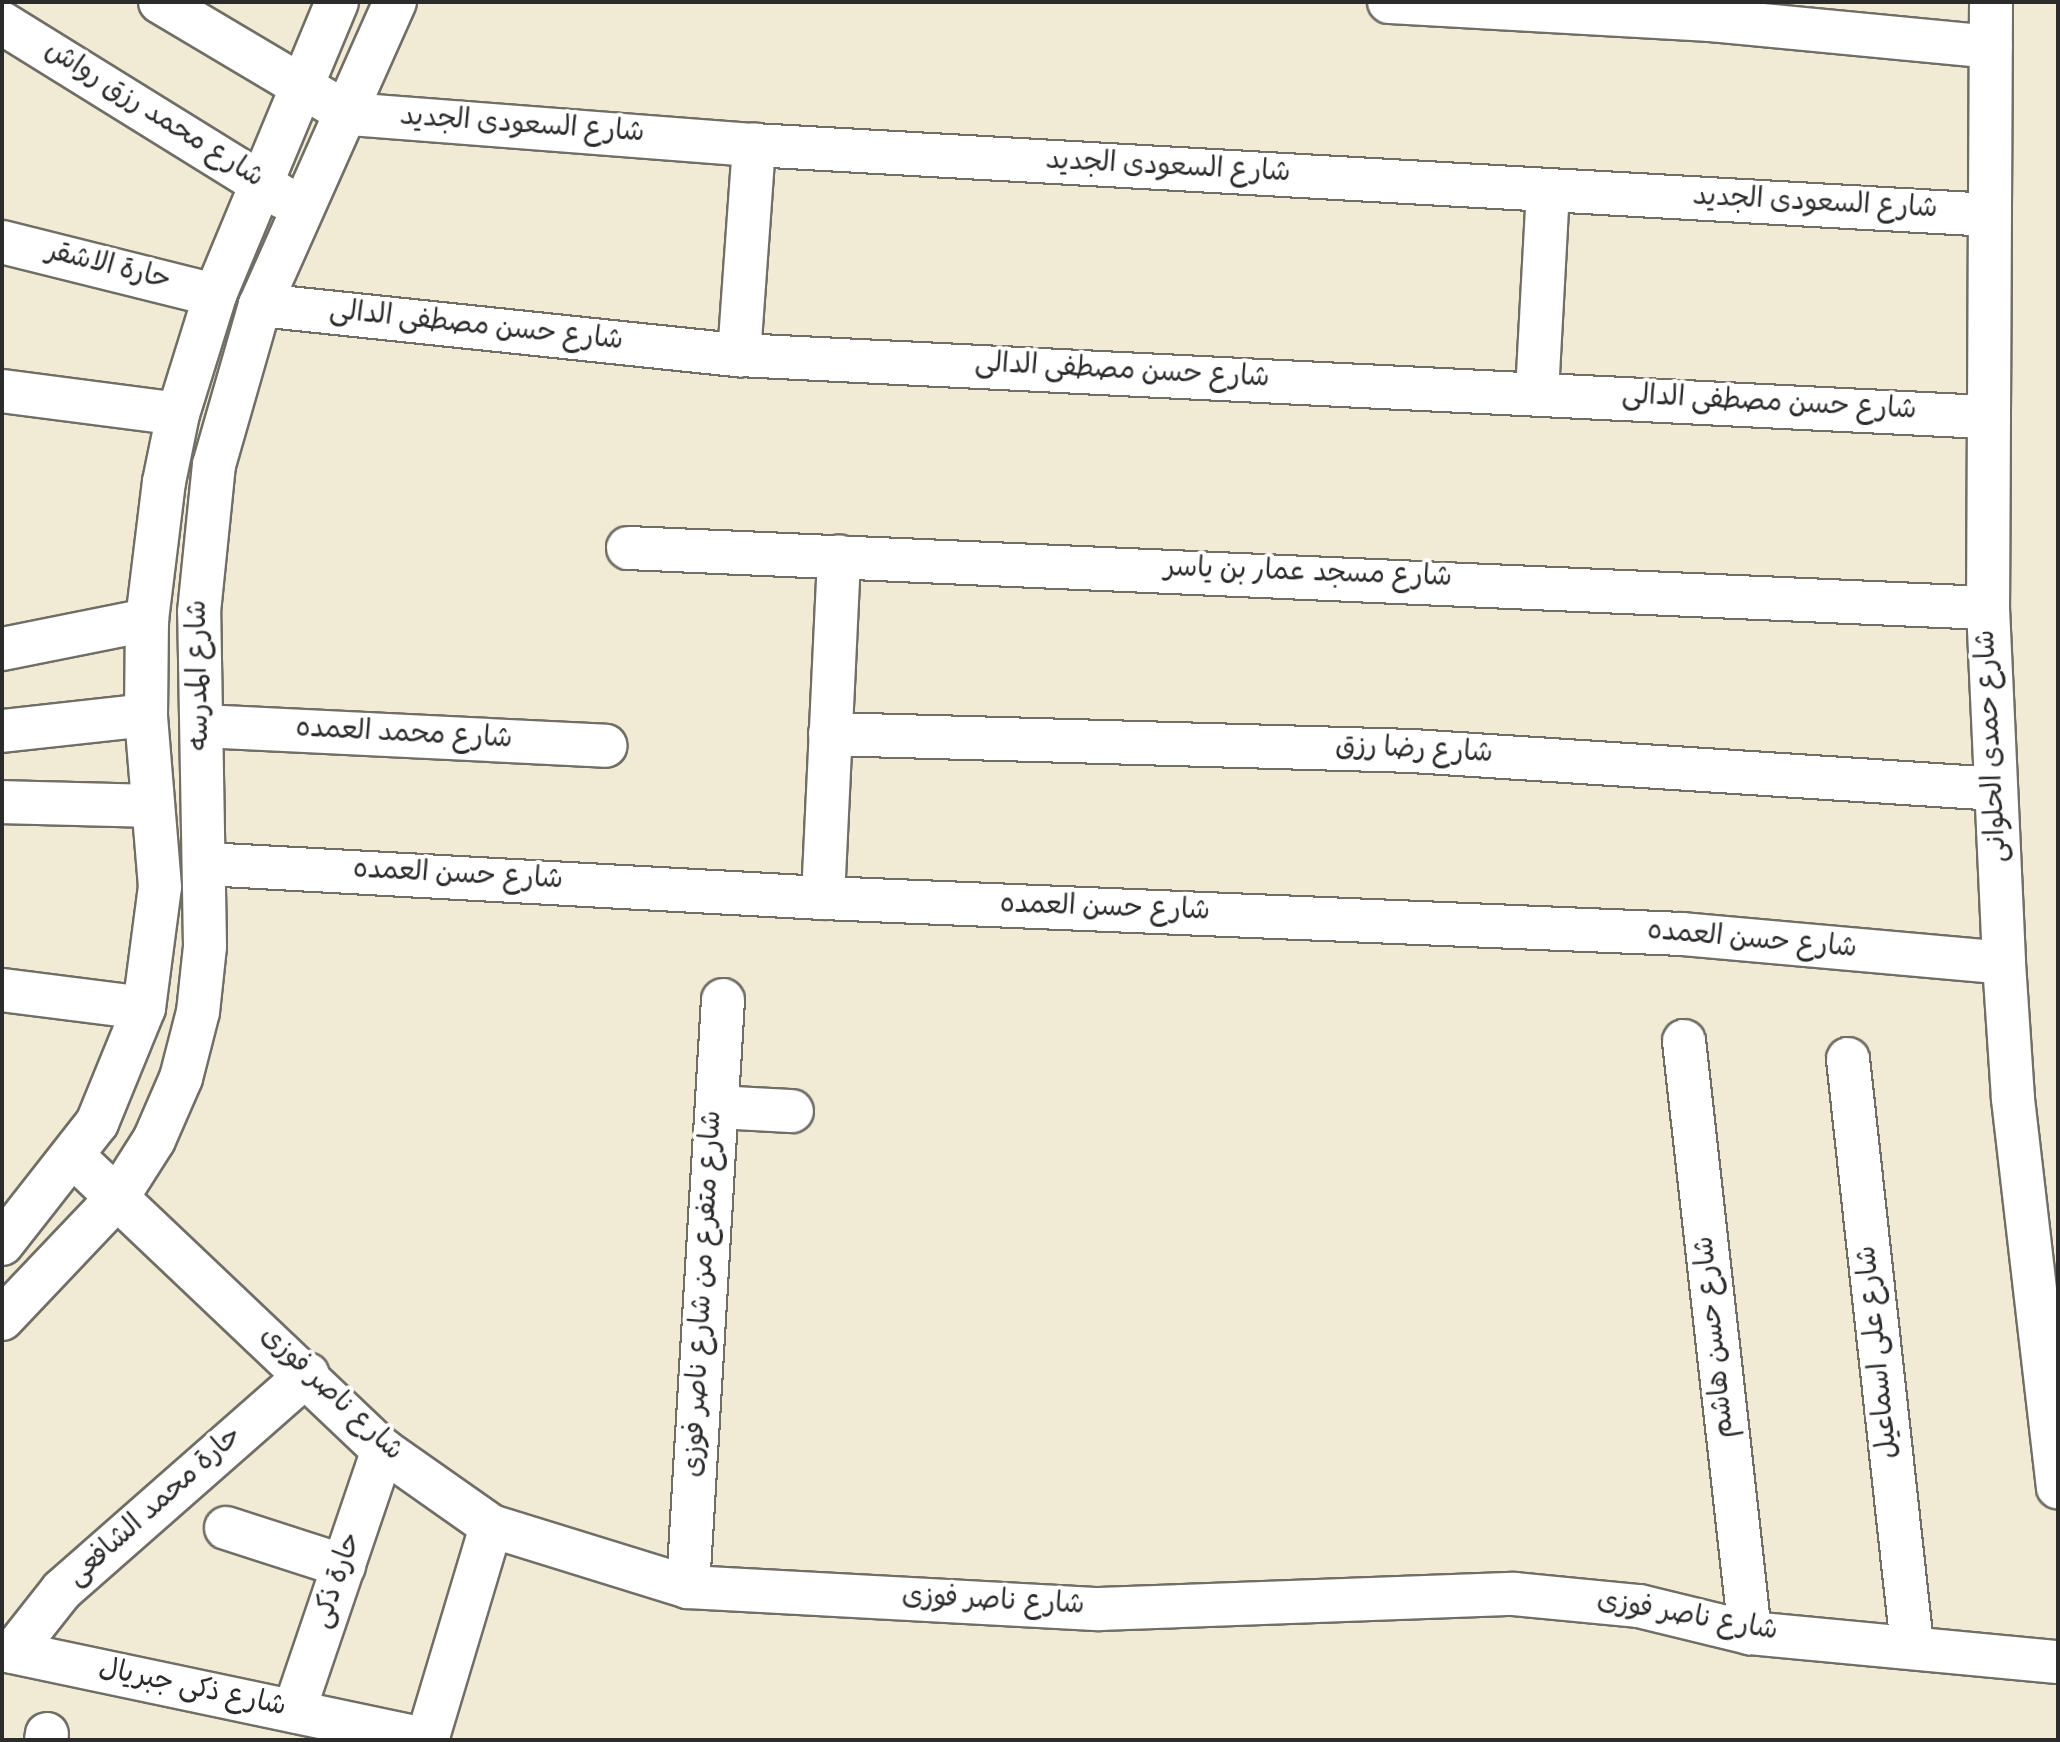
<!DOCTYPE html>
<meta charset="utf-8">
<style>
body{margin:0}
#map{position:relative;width:2060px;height:1742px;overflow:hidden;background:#f1ebd5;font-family:"Gochi Hand","Playpen Sans Arabic",sans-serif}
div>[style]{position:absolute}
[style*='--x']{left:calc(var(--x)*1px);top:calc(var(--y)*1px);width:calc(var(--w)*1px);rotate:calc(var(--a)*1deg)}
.roads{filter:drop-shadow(2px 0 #706e66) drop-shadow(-2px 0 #706e66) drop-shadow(0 2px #706e66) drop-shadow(0 -2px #706e66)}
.minor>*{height:42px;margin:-21px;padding:0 21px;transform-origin:21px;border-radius:21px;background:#fff}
span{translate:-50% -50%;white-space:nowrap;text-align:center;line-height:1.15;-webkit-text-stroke:8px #fff;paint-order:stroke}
.street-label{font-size:28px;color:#2b2b2b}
.frame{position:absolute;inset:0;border:4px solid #2b2b2b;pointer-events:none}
</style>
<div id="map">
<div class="roads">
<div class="minor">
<div style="--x:160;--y:2;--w:220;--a:30.7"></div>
<div style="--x:349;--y:114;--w:406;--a:4.4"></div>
<div style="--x:754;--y:145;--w:1237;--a:3.24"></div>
<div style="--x:1389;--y:2;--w:323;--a:3.2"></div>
<div style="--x:1711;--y:20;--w:281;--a:5.5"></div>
<div style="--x:1991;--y:2;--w:606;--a:90.28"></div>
<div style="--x:1988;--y:608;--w:355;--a:87.4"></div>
<div style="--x:2004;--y:963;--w:136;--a:86.2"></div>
<div style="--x:2013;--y:1099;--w:391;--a:83.4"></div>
<div style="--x:2;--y:23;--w:331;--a:31.8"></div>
<div style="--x:2;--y:242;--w:219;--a:14"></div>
<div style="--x:260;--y:305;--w:482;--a:6"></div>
<div style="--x:739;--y:355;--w:1249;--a:2.85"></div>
<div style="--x:739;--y:355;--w:211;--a:-85.9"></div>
<div style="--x:2;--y:391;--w:177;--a:7.4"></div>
<div style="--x:1537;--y:393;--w:203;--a:-86.9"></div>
<div style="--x:628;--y:548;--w:1361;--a:2.53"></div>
<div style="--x:2;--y:649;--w:148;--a:-11.3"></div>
<div style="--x:202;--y:726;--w:404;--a:2.8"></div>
<div style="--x:2;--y:731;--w:145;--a:-6.3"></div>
<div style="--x:830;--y:734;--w:582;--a:1.67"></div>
<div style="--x:1412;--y:751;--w:585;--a:3.72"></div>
<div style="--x:2;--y:802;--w:151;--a:1.5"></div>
<div style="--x:205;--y:864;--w:619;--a:3.15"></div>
<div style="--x:823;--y:898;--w:860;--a:2.4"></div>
<div style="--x:1682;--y:934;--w:323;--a:5.1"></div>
<div style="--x:823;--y:898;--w:342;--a:-87.3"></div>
<div style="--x:2;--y:990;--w:143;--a:7.2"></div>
<div style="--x:1684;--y:1041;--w:596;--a:83.64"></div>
<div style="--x:1848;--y:1059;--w:589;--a:83.77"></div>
<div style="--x:717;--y:1107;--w:75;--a:3.1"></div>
<div style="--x:74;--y:1157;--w:426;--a:43.5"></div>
<div style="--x:383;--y:1450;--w:132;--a:35.1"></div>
<div style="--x:491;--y:1526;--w:206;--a:17.2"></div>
<div style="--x:688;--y:1587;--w:412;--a:3.1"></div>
<div style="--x:1099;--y:1609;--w:415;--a:-2.1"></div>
<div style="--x:1514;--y:1594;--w:126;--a:5.5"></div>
<div style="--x:1639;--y:1606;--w:114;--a:13.7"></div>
<div style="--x:1750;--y:1633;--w:309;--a:5.4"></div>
<div style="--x:2;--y:1244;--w:154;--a:-51.9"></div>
<div style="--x:97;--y:1123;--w:124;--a:-67.8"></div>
<div style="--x:144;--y:1008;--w:122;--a:-82.5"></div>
<div style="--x:160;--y:887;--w:173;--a:-94.7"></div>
<div style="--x:146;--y:715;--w:95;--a:-89.4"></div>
<div style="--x:147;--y:620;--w:139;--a:-83"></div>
<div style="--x:164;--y:482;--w:69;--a:-78.4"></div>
<div style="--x:178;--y:414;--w:125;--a:-72.7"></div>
<div style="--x:215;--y:295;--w:317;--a:-67.4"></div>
<div style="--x:2;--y:1319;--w:167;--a:-46.5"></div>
<div style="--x:117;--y:1198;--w:69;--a:-57.5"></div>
<div style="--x:154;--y:1140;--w:68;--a:-66.5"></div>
<div style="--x:181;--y:1078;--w:68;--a:-75.6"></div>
<div style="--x:198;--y:1012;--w:66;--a:-83.9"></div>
<div style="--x:205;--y:946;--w:334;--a:-91"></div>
<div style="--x:199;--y:612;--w:148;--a:-84.2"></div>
<div style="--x:214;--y:465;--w:166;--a:-74"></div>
<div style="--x:260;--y:305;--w:332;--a:-66"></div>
<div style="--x:226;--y:1528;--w:124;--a:17.9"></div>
<div style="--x:688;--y:1587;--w:588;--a:-86.59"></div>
<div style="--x:2;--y:1650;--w:436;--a:11.9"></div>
<div style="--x:13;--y:1652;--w:79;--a:-51.7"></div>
<div style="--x:62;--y:1590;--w:327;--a:-41.3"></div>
<div style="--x:294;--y:1711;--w:276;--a:-71.2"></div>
<div style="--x:46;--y:1740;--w:6;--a:-81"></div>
<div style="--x:427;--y:1740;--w:223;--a:-73.3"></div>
</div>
</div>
<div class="street-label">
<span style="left:153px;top:116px;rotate:32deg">شارع محمد رزق رواش</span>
<span style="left:522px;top:127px;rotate:4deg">شارع السعودى الجديد</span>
<span style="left:1168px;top:169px;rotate:3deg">شارع السعودى الجديد</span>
<span style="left:1815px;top:205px;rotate:3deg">شارع السعودى الجديد</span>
<span style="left:108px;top:268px;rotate:14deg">حارة الاشقر</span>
<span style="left:476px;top:328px;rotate:6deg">شارع حسن مصطفى الدالى</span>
<span style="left:1122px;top:373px;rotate:3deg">شارع حسن مصطفى الدالى</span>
<span style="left:1769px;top:405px;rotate:3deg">شارع حسن مصطفى الدالى</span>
<span style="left:1308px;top:575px;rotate:2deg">شارع مسجد عمار بن ياسر</span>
<span style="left:201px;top:675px;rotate:-91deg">شارع المدرسه</span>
<span style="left:404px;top:736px;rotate:3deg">شارع محمد العمده</span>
<span style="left:1994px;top:746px;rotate:-93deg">شارع حمدى الحلوانى</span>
<span style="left:1414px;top:752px;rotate:3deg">شارع رضا رزق</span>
<span style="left:458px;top:877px;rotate:3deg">شارع حسن العمده</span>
<span style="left:1105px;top:910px;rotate:2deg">شارع حسن العمده</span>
<span style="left:1752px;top:942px;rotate:5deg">شارع حسن العمده</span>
<span style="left:705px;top:1294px;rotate:-87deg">شارع متفرع من شارع ناصر فوزى</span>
<span style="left:1717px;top:1337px;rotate:-96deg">شارع حسن هاشم</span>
<span style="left:1880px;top:1352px;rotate:-96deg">شارع على اسماعيل</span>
<span style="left:330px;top:1395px;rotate:43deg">شارع ناصر فوزى</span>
<span style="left:156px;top:1508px;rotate:-42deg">حارة محمد الشافعى</span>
<span style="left:339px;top:1581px;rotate:-71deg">حارة ذكى</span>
<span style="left:993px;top:1603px;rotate:3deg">شارع ناصر فوزى</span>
<span style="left:1687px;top:1618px;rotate:10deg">شارع ناصر فوزى</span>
<span style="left:192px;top:1690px;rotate:12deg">شارع ذكى جبريال</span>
</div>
<div class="frame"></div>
</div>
